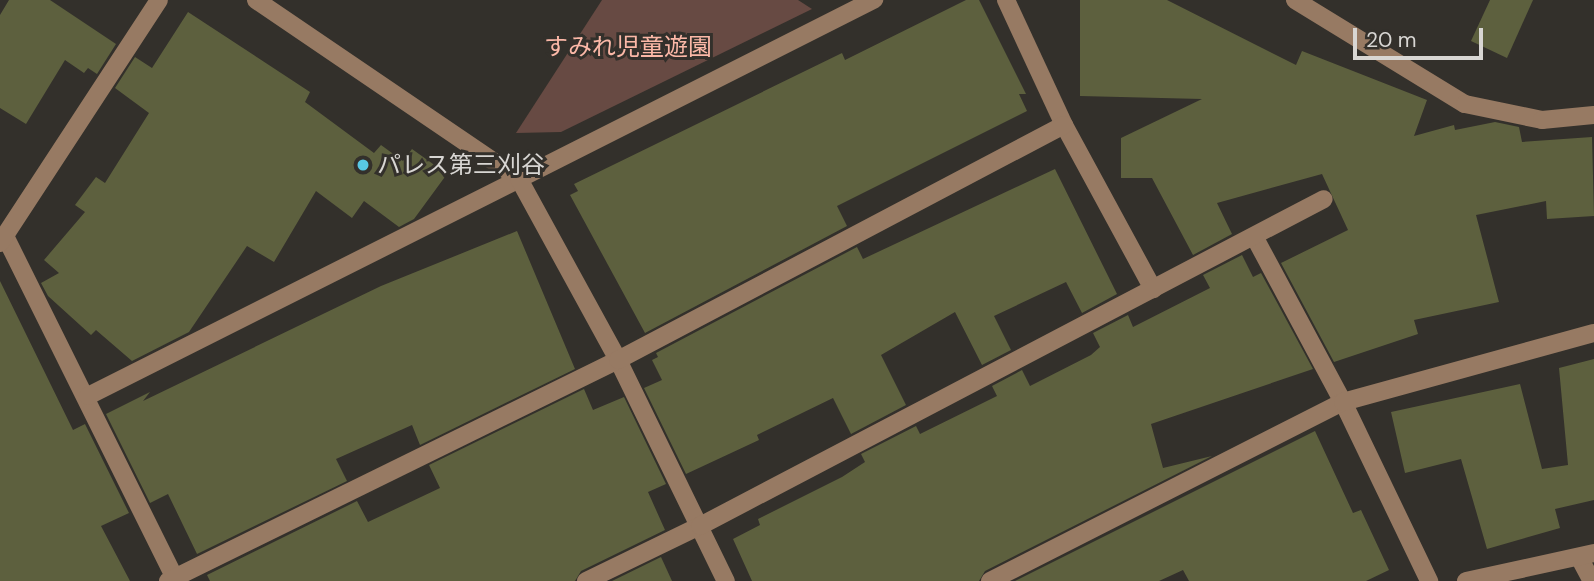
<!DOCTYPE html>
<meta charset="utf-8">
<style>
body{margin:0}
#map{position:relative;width:1594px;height:581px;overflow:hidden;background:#33302b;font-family:"DM Sans","Noto Sans JP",sans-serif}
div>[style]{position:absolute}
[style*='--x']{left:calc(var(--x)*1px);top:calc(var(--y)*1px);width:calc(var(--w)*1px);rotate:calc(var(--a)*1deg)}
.green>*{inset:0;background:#674a43}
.building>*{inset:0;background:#5d603e}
.minor>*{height:18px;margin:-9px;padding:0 9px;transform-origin:9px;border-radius:9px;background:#977a63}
.dots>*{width:19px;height:19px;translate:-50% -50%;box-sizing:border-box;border:4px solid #33302b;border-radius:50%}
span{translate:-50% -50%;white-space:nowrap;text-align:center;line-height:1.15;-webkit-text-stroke:6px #33302b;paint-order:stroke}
.park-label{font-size:24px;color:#fbb8a7}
.poi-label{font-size:24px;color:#d8d6d3}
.left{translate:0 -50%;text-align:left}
.scale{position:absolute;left:1353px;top:28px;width:130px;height:32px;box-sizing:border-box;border:4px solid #d8d6d3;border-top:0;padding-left:9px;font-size:21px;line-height:24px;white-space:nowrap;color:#d8d6d3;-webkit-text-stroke:5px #33302b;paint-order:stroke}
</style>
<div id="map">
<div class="green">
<div style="clip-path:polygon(602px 0,798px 0,812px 9px,561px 132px,516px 133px)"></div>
</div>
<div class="building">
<div style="clip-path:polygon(9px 0,50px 0,116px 44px,97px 74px,88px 68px,84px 73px,65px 60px,26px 124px,0 108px,0 15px)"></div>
<div style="clip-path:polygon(966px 0,979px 0,1026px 94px,1019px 94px,1027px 111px,837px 206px,847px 226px,645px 333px,570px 195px,578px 191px,574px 184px,842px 53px,845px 60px)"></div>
<div style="clip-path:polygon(1080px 0,1167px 0,1296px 65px,1302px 51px,1427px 100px,1414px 136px,1454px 125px,1455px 130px,1495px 122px,1519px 127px,1522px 142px,1592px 137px,1594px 216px,1547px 219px,1546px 201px,1476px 215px,1499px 302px,1414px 320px,1418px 334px,1334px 362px,1281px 263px,1348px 230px,1322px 174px,1217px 203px,1232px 234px,1193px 255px,1152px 178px,1121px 178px,1121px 138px,1202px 99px,1080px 96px)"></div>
<div style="clip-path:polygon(1490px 0,1533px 0,1507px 58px,1471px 41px)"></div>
<div style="clip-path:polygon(188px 12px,310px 92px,305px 102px,374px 153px,381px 145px,403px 161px,412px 149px,447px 174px,414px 219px,399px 227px,364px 201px,352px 218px,316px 191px,274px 262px,247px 246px,189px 332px,132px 361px,96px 330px,91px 335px,48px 296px,41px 283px,59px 273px,44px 260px,85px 212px,75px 205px,96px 177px,105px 183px,149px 113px,115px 88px,135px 57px,152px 68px)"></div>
<div style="clip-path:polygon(1055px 169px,1117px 294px,1082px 313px,1066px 282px,994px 316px,1011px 350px,982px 365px,955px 312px,881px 355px,906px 405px,851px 434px,833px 398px,757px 435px,759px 440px,686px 474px,644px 388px,662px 380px,652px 360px,658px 357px,656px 353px,857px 247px,863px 259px)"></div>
<div style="clip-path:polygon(517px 231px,575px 369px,420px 445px,412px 425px,336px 459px,347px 481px,197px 554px,168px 494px,150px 503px,106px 414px,150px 392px,143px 401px,381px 286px)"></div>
<div style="clip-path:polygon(1242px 255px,1253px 277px,1261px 273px,1313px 369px,1151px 424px,1163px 468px,1212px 456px,985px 571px,979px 581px,752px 581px,733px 539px,760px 525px,758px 519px,842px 477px,865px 462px,861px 454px,916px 426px,920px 434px,997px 396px,992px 386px,1022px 370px,1030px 386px,1091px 355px,1100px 347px,1093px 333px,1128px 315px,1133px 327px,1210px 288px,1203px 275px)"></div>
<div style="clip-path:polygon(0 281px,73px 430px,85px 424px,129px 513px,101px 526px,130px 581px,0 581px)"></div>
<div style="clip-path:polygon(1594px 359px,1594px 500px,1555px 509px,1560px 528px,1487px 549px,1461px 459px,1405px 473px,1391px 412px,1520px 384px,1542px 469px,1568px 465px,1559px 368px)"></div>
<div style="clip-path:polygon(584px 389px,593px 410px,624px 397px,666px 484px,648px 492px,665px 530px,581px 571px,575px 581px,210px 581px,207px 575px,357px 501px,368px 522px,440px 488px,429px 465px)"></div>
<div style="clip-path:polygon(1315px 431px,1353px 513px,1361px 510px,1389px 570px,1366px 581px,1189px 581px,1183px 570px,1159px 581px,1015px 581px)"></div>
<div style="clip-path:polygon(661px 557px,672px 581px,612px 581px)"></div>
</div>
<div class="minor">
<div style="--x:256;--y:0;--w:318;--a:34.2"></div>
<div style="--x:519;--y:179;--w:398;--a:-26.8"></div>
<div style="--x:1006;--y:0;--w:138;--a:65.1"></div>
<div style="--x:1064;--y:125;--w:187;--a:61.5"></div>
<div style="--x:1295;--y:0;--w:199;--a:31.5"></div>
<div style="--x:1465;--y:104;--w:79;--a:11.7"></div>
<div style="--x:1542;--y:120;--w:52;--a:-5.5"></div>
<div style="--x:5;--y:236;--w:385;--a:63.6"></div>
<div style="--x:1255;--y:238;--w:186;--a:61.8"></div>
<div style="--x:1343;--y:402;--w:199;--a:64.3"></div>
<div style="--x:0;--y:243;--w:290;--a:-56.8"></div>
<div style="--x:88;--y:396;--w:483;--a:-26.7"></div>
<div style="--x:519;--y:179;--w:206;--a:61.3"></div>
<div style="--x:618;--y:360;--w:246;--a:64"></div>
<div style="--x:1579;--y:557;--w:27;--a:62"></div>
<div style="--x:168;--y:581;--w:501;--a:-26.16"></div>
<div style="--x:618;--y:360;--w:504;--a:-27.79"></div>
<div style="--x:586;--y:581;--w:127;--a:-25.8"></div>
<div style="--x:700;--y:526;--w:704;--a:-27.66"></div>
<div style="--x:990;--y:581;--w:396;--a:-26.9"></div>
<div style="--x:1343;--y:402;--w:260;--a:-15.4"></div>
<div style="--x:1466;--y:581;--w:131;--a:-12.3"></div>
</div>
<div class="dots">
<div style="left:363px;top:165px;background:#58c8e4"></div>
</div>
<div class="park-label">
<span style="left:628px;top:47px">すみれ児童遊園</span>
</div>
<div class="poi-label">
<span class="left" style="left:377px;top:165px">パレス第三刈谷</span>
</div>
<div class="scale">20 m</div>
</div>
